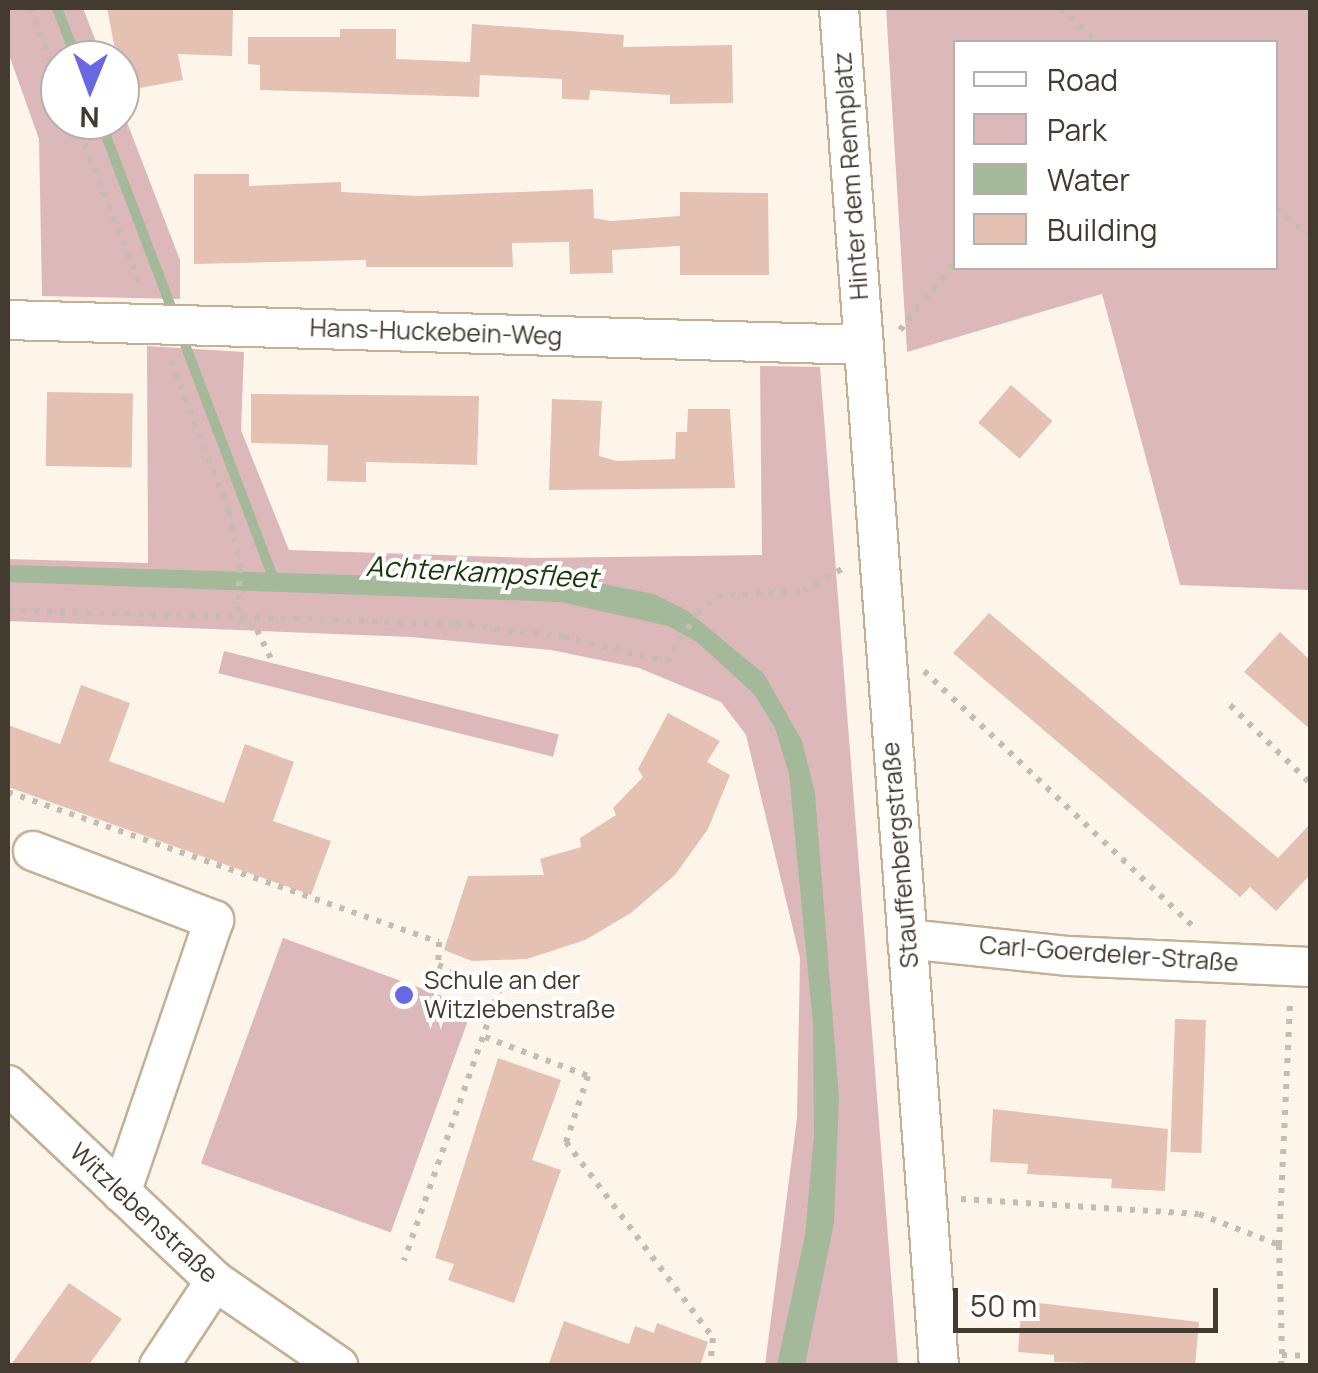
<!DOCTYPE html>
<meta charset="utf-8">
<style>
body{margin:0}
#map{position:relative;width:1318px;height:1373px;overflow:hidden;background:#fef5ea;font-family:Manrope,sans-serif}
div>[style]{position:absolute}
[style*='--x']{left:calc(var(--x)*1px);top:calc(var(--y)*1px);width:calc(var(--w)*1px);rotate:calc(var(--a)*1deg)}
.green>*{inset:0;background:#ddb8bb;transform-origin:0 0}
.water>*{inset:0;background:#a3b999}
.stream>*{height:10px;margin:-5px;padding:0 5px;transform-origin:5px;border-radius:5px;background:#a3b999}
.building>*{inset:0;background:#e4c1b3;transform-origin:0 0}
.path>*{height:6px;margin-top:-3px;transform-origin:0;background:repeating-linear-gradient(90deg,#c5bdb2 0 5px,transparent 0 13px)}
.roads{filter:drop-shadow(2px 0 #c5b095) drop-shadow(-2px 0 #c5b095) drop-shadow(0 2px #c5b095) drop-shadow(0 -2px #c5b095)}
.minor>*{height:38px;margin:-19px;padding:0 19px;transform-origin:19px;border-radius:19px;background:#fff}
.dots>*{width:28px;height:28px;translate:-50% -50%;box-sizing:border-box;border:5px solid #fff;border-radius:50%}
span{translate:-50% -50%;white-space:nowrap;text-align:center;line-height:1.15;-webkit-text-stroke:8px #fff;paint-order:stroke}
.street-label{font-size:25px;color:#433b30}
.poi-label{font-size:25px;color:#433b30}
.left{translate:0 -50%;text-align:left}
.water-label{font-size:28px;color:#1a3707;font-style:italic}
.frame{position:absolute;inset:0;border:10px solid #433b30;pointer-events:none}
.legend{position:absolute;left:953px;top:40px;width:325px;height:230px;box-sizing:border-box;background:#fff;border:2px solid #b4b1ac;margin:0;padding:12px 18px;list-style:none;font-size:30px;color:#433b30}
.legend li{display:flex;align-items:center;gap:20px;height:50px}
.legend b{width:50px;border:2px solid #b4b1ac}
.north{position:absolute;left:40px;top:40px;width:100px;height:100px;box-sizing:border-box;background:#fff;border:2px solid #b4b1ac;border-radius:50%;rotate:181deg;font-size:28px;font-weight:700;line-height:40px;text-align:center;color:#433b30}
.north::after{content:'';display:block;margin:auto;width:35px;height:45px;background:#6968e2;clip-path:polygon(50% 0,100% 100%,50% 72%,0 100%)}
.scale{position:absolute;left:953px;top:1288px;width:265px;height:45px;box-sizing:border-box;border:5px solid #433b30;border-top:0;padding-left:12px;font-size:30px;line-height:35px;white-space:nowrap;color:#433b30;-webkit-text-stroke:8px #fff;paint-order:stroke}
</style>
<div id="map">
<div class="green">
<div style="clip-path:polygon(8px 8px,83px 8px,103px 60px,60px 60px,60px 120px,120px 120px,120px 104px,180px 260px,180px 299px,42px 296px,39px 139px,8px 52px)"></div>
<div style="clip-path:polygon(evenodd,886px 8px,1310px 8px,1310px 590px,1180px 585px,1102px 294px,907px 352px,886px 8px,1276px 42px,1276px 268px,956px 268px,956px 42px,1276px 42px)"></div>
<div style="clip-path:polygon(147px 346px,244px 352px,241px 430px,289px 550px,534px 558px,762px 555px,760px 366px,820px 367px,898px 1365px,765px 1365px,797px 1118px,800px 958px,746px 735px,721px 702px,639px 668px,551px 650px,411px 637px,8px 621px,8px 559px,148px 563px)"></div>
<div style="left:224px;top:651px;width:345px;height:23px;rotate:14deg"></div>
<div style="left:283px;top:938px;width:202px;height:240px;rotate:20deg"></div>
</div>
<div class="water">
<div style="clip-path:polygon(8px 565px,593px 582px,654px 594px,688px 611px,764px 674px,802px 741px,815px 793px,839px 1098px,834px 1223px,805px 1365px,777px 1365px,805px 1235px,814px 1135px,813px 1024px,789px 774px,775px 728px,754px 694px,697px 642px,668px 626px,560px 602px,8px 582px)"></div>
</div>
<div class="stream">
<div style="--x:57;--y:8;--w:56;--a:69"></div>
<div style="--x:100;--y:120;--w:209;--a:69.2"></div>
<div style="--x:180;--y:331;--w:268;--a:69.3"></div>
</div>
<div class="building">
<div style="clip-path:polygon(107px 8px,233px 8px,232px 56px,178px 54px,183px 80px,123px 91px)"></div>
<div style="clip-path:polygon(472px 24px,624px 35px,623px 47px,732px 45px,733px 103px,670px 104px,670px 95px,590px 90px,589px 100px,562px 99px,562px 79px,480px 75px,479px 97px,260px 90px,260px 65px,248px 64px,248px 37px,340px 37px,340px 29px,396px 29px,396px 59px,470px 62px)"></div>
<div style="clip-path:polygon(194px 174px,249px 174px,249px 186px,341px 182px,341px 192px,419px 196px,593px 189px,594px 218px,611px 221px,680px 216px,680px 192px,768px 193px,769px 275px,680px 275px,680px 246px,612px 250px,613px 273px,570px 274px,569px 242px,512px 243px,513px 267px,366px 267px,366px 260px,194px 264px)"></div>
<div style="left:1011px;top:385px;width:55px;height:50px;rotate:41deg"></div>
<div style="left:47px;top:392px;width:86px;height:74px;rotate:1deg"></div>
<div style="clip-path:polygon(251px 394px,479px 396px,477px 465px,366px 462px,366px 482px,327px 481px,328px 445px,251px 443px)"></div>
<div style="clip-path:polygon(552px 399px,602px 401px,599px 456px,617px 461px,675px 459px,676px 432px,687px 432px,688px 409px,730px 409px,735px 488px,549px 490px)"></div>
<div style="clip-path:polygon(989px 613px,1278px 858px,1310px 824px,1310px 875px,1276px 911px,1250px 887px,1240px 897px,953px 653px)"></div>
<div style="clip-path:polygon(1280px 632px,1310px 660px,1310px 729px,1244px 672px)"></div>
<div style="clip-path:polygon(81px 685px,130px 703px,109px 761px,224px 803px,245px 744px,294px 762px,273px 821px,331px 841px,311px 895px,8px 787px,8px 725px,60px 744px)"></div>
<div style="clip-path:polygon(668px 713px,720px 741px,707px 762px,730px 775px,708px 829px,675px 875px,631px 913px,585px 940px,527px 959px,472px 961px,444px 950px,468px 876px,544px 875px,540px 859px,581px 847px,580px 838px,616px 815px,613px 808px,643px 777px,638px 769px)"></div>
<div style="left:1175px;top:1019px;width:31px;height:133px;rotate:2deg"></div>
<div style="clip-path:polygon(498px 1058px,561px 1080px,532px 1160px,561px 1170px,514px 1303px,448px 1280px,454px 1264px,435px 1258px)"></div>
<div style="clip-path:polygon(993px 1109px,1168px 1129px,1165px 1191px,1111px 1188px,1112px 1179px,1027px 1174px,1028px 1164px,990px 1162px)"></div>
<div style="clip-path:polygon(69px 1283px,122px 1319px,88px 1366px,10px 1366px)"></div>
<div style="clip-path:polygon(1022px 1301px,1199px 1322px,1195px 1366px,1054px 1362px,1054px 1355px,1018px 1352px)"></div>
<div style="clip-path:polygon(564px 1321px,629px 1344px,635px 1326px,654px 1333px,657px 1323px,708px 1342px,700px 1366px,548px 1366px)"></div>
</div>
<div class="path">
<div style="--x:30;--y:8;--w:82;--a:68.5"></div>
<div style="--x:1060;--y:8;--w:50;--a:42.6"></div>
<div style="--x:75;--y:120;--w:182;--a:68.4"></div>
<div style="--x:1276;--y:209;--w:43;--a:37.4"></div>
<div style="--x:900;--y:330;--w:90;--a:-51.3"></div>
<div style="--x:171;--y:361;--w:162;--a:69"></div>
<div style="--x:229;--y:512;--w:57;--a:78.9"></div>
<div style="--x:240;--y:568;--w:50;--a:92.3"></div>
<div style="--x:8;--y:610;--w:448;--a:1.8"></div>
<div style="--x:456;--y:624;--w:109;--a:6.9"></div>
<div style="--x:564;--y:637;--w:106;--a:13.6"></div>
<div style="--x:667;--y:662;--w:57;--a:-58.5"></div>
<div style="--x:697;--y:613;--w:26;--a:-40"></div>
<div style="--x:717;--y:596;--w:86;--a:-3.3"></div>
<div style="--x:803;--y:591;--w:51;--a:-29.6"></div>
<div style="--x:239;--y:618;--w:22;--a:34"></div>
<div style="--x:257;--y:630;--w:37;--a:64"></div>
<div style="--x:924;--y:671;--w:372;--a:43.5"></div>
<div style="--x:1230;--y:705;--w:112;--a:44.3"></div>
<div style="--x:8;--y:792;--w:456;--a:19.2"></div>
<div style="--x:439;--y:942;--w:23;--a:92"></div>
<div style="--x:438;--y:965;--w:66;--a:20.4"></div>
<div style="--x:500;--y:988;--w:289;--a:109.4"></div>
<div style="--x:485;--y:1037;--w:110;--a:20.7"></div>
<div style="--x:588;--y:1076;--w:70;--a:108.4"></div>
<div style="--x:566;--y:1142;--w:245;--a:53.1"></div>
<div style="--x:713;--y:1338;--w:28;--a:96"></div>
<div style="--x:961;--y:1199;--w:238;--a:3.6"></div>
<div style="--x:1199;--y:1214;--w:86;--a:21.2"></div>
<div style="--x:1279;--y:1245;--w:110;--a:88.4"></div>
<div style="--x:1279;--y:1245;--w:244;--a:-87.4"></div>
<div style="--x:1281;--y:1366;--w:11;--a:-85"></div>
<div style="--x:1282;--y:1355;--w:28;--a:2"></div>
</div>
<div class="roads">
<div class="minor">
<div style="--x:839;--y:8;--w:1362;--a:85.79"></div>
<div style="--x:8;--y:320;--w:856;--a:1.67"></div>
<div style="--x:33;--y:851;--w:194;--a:20.9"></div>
<div style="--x:214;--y:920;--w:288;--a:108.8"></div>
<div style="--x:907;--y:939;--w:163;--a:6"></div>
<div style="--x:1069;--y:956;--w:241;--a:2.6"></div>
<div style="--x:8;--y:1085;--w:285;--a:43.4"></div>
<div style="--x:215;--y:1281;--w:150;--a:34.6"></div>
<div style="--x:159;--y:1366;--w:102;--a:-56.6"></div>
</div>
</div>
<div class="dots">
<div style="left:404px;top:995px;background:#6968e2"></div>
</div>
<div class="street-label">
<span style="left:851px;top:176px;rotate:-94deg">Hinter dem Rennplatz</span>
<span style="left:436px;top:332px;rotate:2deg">Hans-Huckebein-Weg</span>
<span style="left:900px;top:855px;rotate:-95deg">Stauffenbergstraße</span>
<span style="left:1109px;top:954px;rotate:4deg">Carl-Goerdeler-Straße</span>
<span style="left:144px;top:1213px;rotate:43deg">Witzlebenstraße</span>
</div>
<div class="poi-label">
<span class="left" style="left:424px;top:995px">Schule an der<br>Witzlebenstraße</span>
</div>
<div class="water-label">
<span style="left:482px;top:571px;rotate:3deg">Achterkampsfleet</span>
</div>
<div class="frame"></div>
<ul class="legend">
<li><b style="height:12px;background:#fff"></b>Road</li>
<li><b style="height:28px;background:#ddb8bb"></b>Park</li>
<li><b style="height:28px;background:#a3b999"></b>Water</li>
<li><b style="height:28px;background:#e4c1b3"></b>Building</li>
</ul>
<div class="north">N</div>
<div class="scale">50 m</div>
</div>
